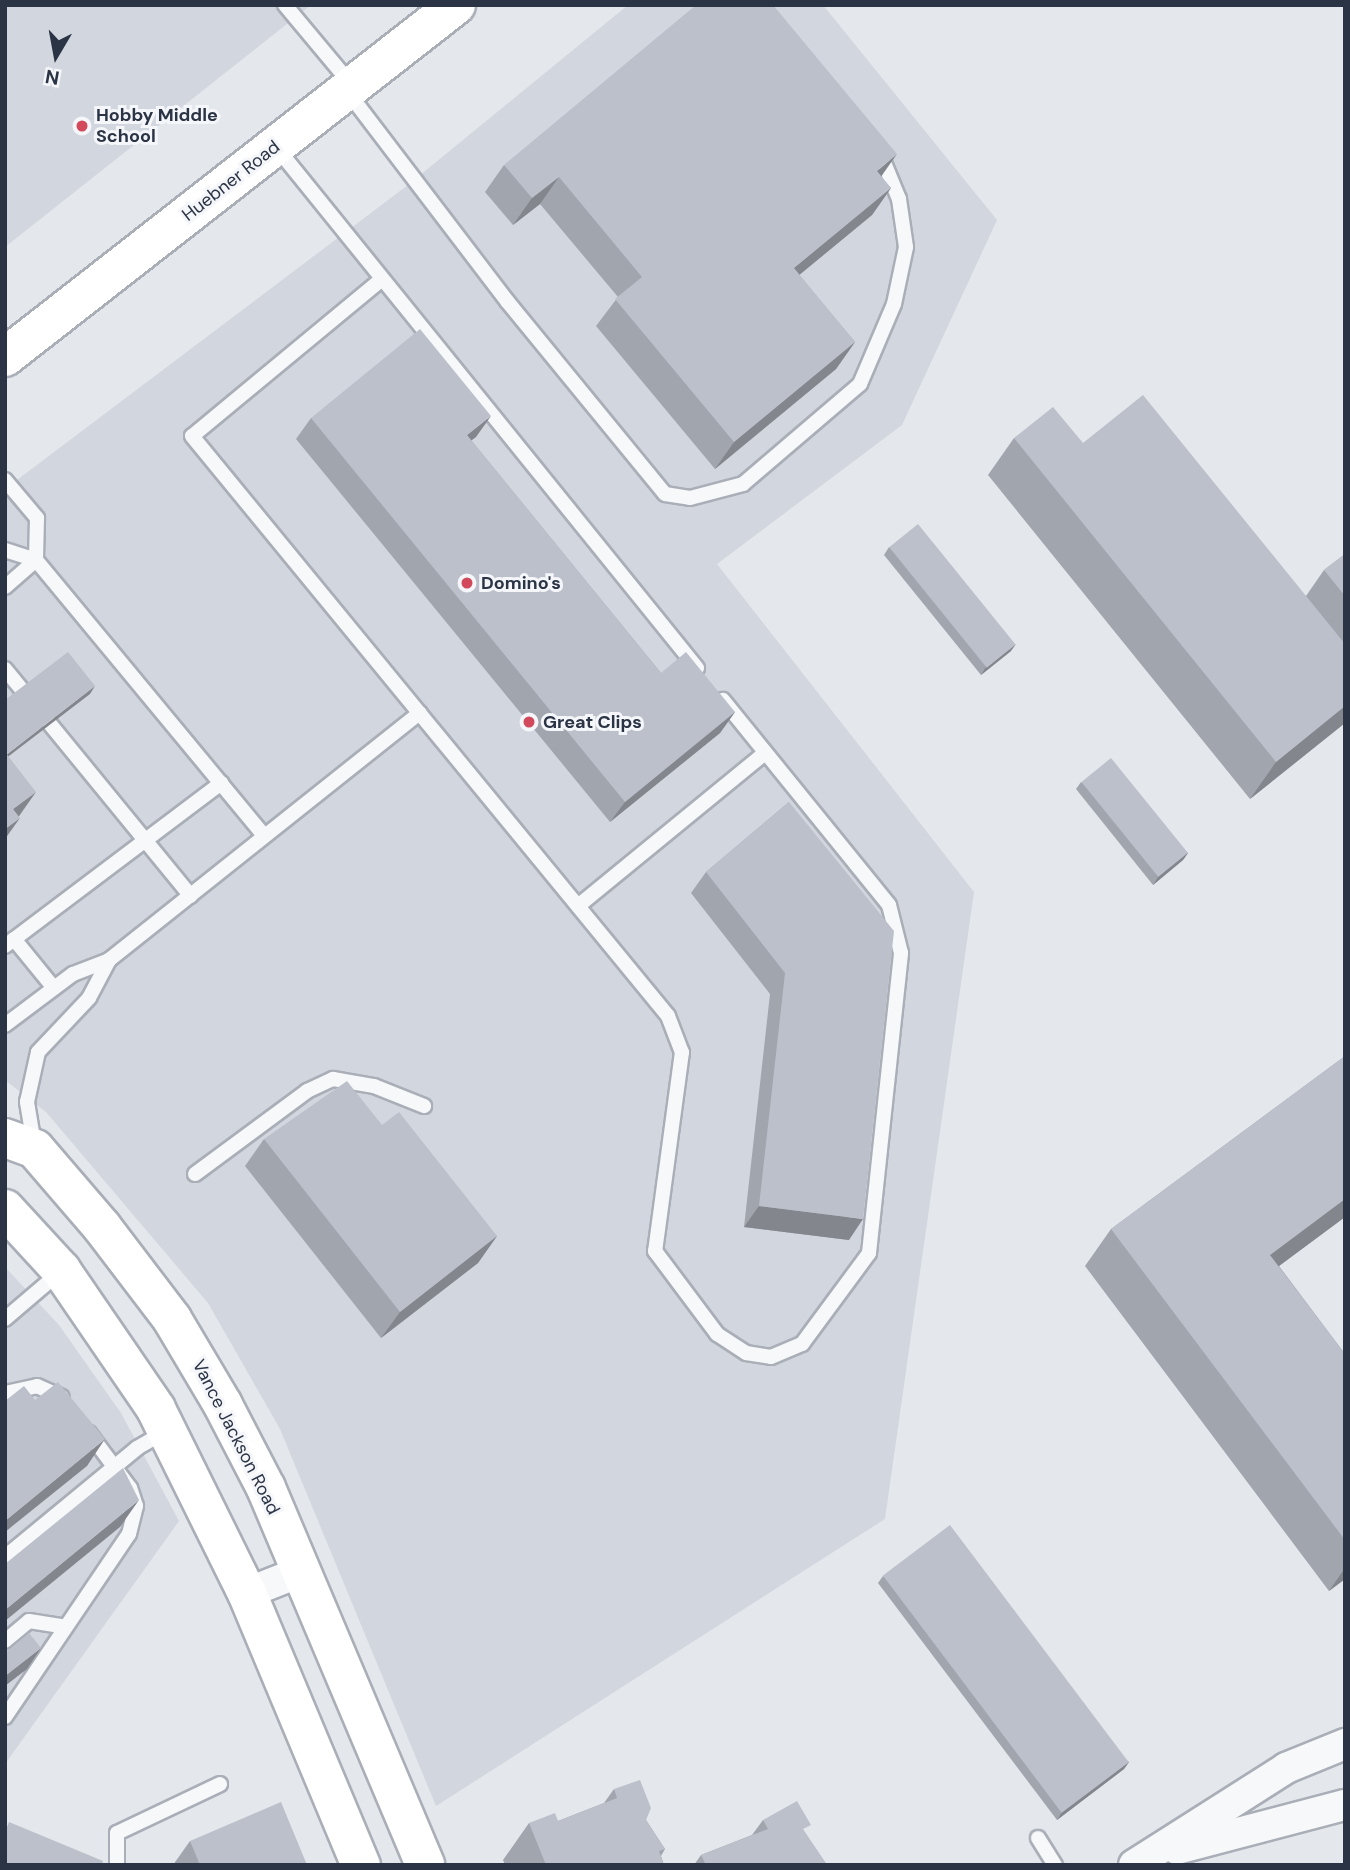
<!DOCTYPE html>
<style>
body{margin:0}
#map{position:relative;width:1350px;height:1870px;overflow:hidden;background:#e4e7ec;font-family:"DM Sans",sans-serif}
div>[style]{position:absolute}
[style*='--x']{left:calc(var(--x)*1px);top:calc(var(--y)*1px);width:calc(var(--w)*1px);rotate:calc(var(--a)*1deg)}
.built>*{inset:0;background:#d2d6de}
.roads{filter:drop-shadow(2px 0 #a9aeb7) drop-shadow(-2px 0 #a9aeb7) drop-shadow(0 2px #a9aeb7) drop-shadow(0 -2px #a9aeb7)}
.service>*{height:14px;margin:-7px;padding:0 7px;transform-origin:7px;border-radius:7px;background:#f7f8fa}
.minor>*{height:30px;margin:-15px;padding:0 15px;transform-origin:15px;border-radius:15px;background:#f7f8fa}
.secondary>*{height:38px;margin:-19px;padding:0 19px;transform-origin:19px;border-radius:19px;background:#fff}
.primary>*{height:38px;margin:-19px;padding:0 19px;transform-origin:19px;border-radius:19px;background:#fff}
.wall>*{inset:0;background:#a1a5ae}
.shaded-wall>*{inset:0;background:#83868d}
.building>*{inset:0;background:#bbc0ca;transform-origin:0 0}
.dots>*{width:19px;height:19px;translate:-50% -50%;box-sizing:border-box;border:4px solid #f4f6f9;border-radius:50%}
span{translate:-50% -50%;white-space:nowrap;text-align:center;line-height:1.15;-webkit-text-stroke:6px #f4f6f9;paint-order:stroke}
.poi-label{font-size:18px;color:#2b3445;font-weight:700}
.left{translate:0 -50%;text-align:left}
.street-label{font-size:18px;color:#2b3445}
.frame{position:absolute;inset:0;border:7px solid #2b3445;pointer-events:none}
.north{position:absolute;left:21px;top:21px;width:70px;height:70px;-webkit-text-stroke:5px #f4f6f9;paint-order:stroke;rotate:190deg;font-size:19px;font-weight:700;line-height:28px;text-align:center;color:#2b3445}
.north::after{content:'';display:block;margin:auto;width:24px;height:32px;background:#2b3445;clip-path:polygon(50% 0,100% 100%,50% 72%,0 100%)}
</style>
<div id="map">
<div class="built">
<div style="clip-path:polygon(5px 5px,311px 5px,5px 247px)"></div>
<div style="clip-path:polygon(628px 5px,823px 5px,997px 220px,902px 425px,717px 564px,974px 892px,885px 1519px,436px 1806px,280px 1429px,208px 1303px,46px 1112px,5px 1080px,5px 489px,408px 185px)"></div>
<div style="clip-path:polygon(5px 1267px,59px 1325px,121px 1413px,179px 1521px,5px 1764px)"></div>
</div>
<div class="roads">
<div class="service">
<div style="--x:285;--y:5;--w:104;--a:50.1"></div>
<div style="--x:347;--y:91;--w:264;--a:52.7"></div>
<div style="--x:507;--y:301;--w:249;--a:50.7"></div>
<div style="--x:665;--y:494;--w:25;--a:9"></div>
<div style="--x:690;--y:498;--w:55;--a:-14.8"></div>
<div style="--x:743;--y:484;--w:154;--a:-40.5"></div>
<div style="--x:860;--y:384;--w:87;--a:-67"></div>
<div style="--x:894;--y:304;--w:58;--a:-78.1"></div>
<div style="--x:906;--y:247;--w:49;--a:-98.3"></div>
<div style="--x:899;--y:199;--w:50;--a:-112.4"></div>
<div style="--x:276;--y:147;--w:670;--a:51.06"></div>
<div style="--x:382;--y:279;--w:246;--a:140.4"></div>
<div style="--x:192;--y:436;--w:750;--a:50.62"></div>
<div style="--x:668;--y:1016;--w:39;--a:69"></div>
<div style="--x:682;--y:1052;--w:201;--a:97.7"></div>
<div style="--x:655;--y:1251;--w:104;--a:53.2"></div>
<div style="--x:717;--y:1334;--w:35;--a:33"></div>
<div style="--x:746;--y:1353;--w:25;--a:9"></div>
<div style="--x:771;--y:1357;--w:34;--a:-23"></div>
<div style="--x:802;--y:1344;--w:113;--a:-53.6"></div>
<div style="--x:869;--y:1253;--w:302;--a:-83.9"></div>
<div style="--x:901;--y:953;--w:49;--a:-104"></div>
<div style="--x:889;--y:905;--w:264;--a:-129"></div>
<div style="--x:5;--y:480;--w:50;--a:49.9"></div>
<div style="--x:37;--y:518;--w:42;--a:91.4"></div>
<div style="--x:36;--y:560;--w:41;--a:138.9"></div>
<div style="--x:5;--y:550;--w:33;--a:18"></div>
<div style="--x:36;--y:560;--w:356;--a:50.4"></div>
<div style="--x:5;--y:669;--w:293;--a:50.7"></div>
<div style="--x:578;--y:906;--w:242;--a:-39.3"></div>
<div style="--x:14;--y:939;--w:63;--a:50.8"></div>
<div style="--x:5;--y:946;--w:271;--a:-37"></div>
<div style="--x:5;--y:1025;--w:85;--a:-36.9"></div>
<div style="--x:73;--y:974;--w:39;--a:-21"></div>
<div style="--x:109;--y:960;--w:397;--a:-38.5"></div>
<div style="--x:34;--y:1144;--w:43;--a:-99.5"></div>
<div style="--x:27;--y:1102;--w:51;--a:-77.6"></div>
<div style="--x:38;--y:1052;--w:74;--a:-46.6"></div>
<div style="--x:89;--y:998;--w:43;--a:-62.2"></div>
<div style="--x:195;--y:1174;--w:139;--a:-36.5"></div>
<div style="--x:307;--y:1091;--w:29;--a:-25"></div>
<div style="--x:333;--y:1079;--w:42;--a:9.7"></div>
<div style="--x:374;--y:1086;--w:54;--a:21.8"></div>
<div style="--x:5;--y:1319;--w:72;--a:-40.5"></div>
<div style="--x:5;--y:1393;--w:33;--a:-12"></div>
<div style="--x:37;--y:1386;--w:27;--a:24"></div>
<div style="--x:5;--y:1557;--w:171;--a:-39.5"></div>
<div style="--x:137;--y:1448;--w:34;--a:-30"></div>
<div style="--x:5;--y:1641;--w:31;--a:-40"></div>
<div style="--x:29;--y:1621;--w:37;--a:9"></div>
<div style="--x:5;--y:1717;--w:221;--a:-55.9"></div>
<div style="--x:129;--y:1534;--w:29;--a:-76"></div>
<div style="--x:136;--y:1506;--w:19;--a:-108"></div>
<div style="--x:130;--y:1488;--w:69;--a:-126.7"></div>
<div style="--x:1038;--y:1838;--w:32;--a:58"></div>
<div style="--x:117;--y:1865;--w:32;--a:-90"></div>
<div style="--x:117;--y:1833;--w:114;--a:-25.4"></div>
</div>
<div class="minor">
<div style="--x:247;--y:1593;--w:57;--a:-21.6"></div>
<div style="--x:1177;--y:1849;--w:174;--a:-14.7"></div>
<div style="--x:1134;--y:1865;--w:180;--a:-32.5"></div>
<div style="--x:1286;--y:1768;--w:64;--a:-22.1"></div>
</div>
<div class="secondary">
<div style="--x:5;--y:1138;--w:32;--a:20"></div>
<div style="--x:35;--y:1149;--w:103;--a:49.3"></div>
<div style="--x:102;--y:1227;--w:116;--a:52.7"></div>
<div style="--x:172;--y:1319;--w:100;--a:59.3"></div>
<div style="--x:223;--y:1405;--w:93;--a:62.6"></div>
<div style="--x:266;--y:1488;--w:409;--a:67.1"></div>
<div style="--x:5;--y:1209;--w:83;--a:47.4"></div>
<div style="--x:61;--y:1270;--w:168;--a:55.6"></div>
<div style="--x:156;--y:1409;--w:205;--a:63.7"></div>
<div style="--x:247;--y:1593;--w:295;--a:67.3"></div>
</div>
<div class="primary">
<div style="--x:5;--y:357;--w:572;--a:-37.97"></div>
</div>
</div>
<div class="wall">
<div style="clip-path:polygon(504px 165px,881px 177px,891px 188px,872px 215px,799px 275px,855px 342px,836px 369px,715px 469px,596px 326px,618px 297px,540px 204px,513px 225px,485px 192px)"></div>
<div style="clip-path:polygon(311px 418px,476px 437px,471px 440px,661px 673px,735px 712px,720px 733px,610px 822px,296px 439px)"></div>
<div style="clip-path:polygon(1014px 438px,1306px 596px,1324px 570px,1345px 554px,1345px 723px,1250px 799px,988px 475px)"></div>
<div style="clip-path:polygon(889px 547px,1011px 651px,981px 675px,884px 555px)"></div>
<div style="clip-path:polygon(1081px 782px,1188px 853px,1183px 860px,1153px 885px,1076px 789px)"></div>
<div style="clip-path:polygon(789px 802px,849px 1240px,744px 1227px,770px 994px,691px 893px,706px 872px)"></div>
<div style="clip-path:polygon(1345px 1056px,1345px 1217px,1279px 1266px,1345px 1354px,1345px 1579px,1329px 1591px,1085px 1266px,1111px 1229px)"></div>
<div style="clip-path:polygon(264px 1139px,497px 1236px,478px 1263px,381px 1338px,245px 1166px)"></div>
<div style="clip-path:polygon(883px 1576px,1129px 1762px,1124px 1769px,1057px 1820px,878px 1583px)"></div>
<div style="clip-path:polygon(614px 1789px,646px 1820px,665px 1849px,661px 1856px,664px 1865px,505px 1865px,503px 1860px,529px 1823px,558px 1821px,604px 1803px)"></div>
<div style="clip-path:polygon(763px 1820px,805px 1833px,827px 1865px,694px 1865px,701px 1855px,752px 1835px)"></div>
<div style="clip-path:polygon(190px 1841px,307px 1865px,173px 1865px)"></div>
</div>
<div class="shaded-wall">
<div style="clip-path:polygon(897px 154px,878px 181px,877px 171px)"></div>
<div style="clip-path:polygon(559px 177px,540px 204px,513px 225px,532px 198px)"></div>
<div style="clip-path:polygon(891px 188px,872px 215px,775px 295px,794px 268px)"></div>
<div style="clip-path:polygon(855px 342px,836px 369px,715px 469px,734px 442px)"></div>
<div style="clip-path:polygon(491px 416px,476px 437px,452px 455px,467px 435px)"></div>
<div style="clip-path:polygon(1016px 644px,1011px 651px,981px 675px,986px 667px)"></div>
<div style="clip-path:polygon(95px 686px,90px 694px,5px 759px,5px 756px)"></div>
<div style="clip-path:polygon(1345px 706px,1345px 723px,1250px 799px,1276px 762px)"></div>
<div style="clip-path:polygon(735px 712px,720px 733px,610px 822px,625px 802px)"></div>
<div style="clip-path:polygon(36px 792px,17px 819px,13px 809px)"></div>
<div style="clip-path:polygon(20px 818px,5px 839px,5px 829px)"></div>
<div style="clip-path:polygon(1188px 853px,1183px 860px,1153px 885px,1158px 877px)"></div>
<div style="clip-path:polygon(1345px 1199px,1345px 1217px,1244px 1292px,1270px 1255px)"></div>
<div style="clip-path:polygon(759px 1206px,863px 1219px,849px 1240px,744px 1227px)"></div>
<div style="clip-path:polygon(497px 1236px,478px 1263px,381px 1338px,400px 1312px)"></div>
<div style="clip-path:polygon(105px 1439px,87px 1466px,5px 1532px,5px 1521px)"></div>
<div style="clip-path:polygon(139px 1500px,120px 1527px,5px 1621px,5px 1610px)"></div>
<div style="clip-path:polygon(1345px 1568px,1345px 1579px,1329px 1591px)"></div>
<div style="clip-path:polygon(41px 1648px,27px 1669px,5px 1686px,5px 1676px)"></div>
<div style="clip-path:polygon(1129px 1762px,1124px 1769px,1057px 1820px,1062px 1812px)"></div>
</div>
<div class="building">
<div style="clip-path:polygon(696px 5px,773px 5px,897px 154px,877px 171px,891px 188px,794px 268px,855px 342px,734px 442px,615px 299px,642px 277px,559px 177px,532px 198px,504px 165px)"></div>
<div style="clip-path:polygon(420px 329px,491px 416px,467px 435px,661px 673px,686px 652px,735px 712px,625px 802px,311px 418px)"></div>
<div style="clip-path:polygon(1143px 395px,1345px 644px,1345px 706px,1276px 762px,1014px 438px,1053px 407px,1083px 443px)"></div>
<div style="left:918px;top:524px;width:155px;height:37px;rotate:51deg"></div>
<div style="clip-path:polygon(1345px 554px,1345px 596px,1324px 570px)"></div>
<div style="clip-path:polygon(68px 652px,95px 686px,7px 754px,5px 752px,5px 700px)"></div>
<div style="clip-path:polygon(5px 752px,36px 792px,13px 809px,20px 818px,5px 829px)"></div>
<div style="left:1111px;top:758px;width:122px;height:38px;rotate:51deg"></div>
<div style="clip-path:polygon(789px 802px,894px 931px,863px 1219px,759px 1206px,785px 973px,706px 872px)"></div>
<div style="clip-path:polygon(1345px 1056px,1345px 1199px,1270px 1255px,1345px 1354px,1345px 1540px,1111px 1229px)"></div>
<div style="clip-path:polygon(347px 1081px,382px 1125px,399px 1112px,497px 1236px,400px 1312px,264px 1139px)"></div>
<div style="clip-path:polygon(58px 1382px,105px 1439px,5px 1521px,5px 1401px,24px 1386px,35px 1400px)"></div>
<div style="clip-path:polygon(123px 1468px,139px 1500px,5px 1610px,5px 1564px)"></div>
<div style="left:950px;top:1525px;width:297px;height:84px;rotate:53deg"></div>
<div style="clip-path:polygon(29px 1633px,41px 1648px,5px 1676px,5px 1653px)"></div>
<div style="clip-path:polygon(640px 1780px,651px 1808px,646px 1820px,665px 1849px,659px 1851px,664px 1865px,546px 1865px,529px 1823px,555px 1813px,558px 1821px,617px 1798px,614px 1789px)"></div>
<div style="clip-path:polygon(797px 1801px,811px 1825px,803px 1829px,827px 1865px,703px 1865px,705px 1863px,701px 1855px,768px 1829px,763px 1820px)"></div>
<div style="clip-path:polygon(281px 1802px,307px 1865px,200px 1865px,190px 1841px)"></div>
<div style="clip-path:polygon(9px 1822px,103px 1861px,102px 1865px,5px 1865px,5px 1832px)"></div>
</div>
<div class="dots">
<div style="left:82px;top:126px;background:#d1495b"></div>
<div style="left:467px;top:583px;background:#d1495b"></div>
<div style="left:529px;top:722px;background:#d1495b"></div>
</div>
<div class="poi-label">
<span class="left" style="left:96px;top:126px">Hobby Middle<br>School</span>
<span class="left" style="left:481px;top:583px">Domino's</span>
<span class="left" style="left:543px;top:722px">Great Clips</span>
</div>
<div class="street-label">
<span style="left:231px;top:181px;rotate:-38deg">Huebner Road</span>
<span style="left:236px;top:1437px;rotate:63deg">Vance Jackson Road</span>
</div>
<div class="frame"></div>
<div class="north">N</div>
</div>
